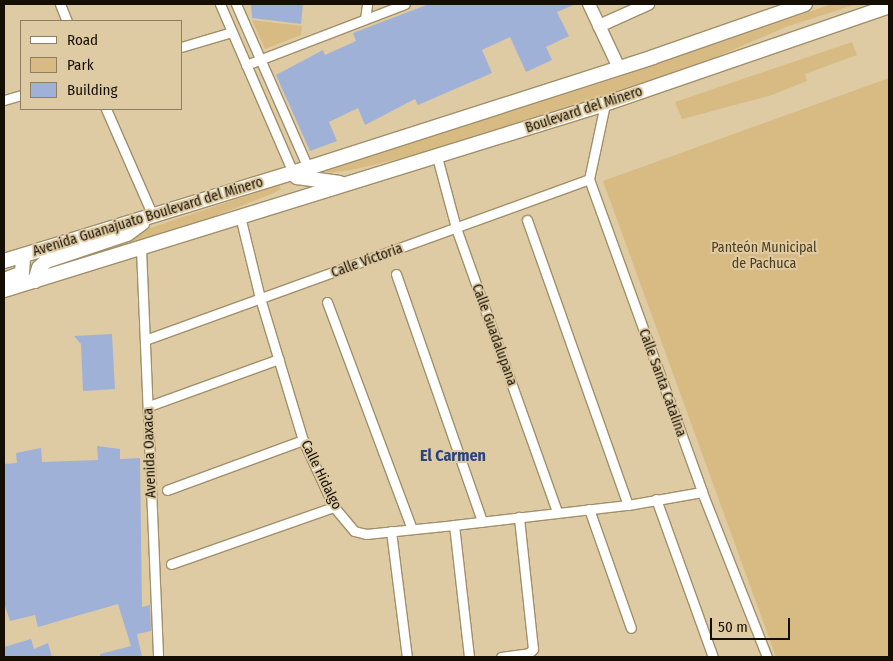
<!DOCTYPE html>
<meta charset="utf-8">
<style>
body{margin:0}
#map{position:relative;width:893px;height:661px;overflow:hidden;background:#dfcba3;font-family:"Fira Sans Condensed",sans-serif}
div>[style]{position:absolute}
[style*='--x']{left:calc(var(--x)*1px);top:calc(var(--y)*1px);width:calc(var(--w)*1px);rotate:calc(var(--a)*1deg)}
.green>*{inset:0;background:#d7bb82}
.building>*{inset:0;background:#9fb1d6}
.roads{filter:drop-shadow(1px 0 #a18f69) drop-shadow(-1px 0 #a18f69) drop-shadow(0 1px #a18f69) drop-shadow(0 -1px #a18f69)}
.street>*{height:9px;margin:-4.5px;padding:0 4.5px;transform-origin:4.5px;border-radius:4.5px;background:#fff}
.secondary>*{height:12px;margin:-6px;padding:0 6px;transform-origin:6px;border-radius:6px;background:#fff}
.primary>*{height:14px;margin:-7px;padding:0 7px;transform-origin:7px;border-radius:7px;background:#fff}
span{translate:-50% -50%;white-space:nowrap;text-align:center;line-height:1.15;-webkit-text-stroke:4px #dfcba3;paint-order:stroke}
.street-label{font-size:14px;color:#150e02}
.park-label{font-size:14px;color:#4d3d1b}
.quarter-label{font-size:16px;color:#2c447d;font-weight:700}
.frame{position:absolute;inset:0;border:5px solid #150e02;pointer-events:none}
.legend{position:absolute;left:20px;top:20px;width:162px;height:90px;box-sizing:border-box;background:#dfcba3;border:1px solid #8e7f63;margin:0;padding:6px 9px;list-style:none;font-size:15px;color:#150e02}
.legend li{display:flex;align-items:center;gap:10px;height:25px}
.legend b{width:25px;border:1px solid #8e7f63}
.scale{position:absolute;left:710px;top:618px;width:80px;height:22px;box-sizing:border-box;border:2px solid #150e02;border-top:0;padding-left:6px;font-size:15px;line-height:18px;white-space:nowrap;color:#150e02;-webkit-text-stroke:4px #dfcba3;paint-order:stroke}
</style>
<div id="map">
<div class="green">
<div style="clip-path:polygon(832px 4px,857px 4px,786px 27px,695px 66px,575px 107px,420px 154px,351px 170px,326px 173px,328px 169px,610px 80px)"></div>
<div style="clip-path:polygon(252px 20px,302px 26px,301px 35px,265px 49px)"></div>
<div style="clip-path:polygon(852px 42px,857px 55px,805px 74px,807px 81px,772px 95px,682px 119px,675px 102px)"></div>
<div style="clip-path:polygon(889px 78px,889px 657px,776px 657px,603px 181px)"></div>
<div style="clip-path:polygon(279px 185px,281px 189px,274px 193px,189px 226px,89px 257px,82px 256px,84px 250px)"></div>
</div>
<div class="building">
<div style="clip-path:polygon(251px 4px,303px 4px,301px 24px,252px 18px)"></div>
<div style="clip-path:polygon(429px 4px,576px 4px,557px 12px,569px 36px,546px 47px,552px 60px,526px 72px,510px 37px,482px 50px,492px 73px,418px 105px,415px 99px,365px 125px,358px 108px,329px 122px,337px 141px,310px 151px,276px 75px,323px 50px,325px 55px,356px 41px,353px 33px)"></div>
<div style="clip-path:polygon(112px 334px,115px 389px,83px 391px,81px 344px,74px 336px)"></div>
<div style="clip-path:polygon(97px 446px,120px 449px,120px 459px,140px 458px,142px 607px,150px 605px,151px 631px,137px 634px,142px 657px,100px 657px,100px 654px,131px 646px,118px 604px,38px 627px,35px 615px,10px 621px,4px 603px,4px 464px,17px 463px,16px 453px,41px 448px,42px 462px,98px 460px)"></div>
<div style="clip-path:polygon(31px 639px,34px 649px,48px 643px,52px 657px,4px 657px,4px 647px)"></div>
</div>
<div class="roads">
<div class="street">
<div style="--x:60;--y:4;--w:18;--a:68"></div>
<div style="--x:220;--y:4;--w:184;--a:66.6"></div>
<div style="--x:236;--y:4;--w:179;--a:66.3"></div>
<div style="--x:365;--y:19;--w:15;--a:-82"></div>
<div style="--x:181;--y:47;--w:53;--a:-16.4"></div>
<div style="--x:246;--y:65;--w:170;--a:-21"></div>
<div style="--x:4;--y:100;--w:18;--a:-16"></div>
<div style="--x:605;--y:104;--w:77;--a:102"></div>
<div style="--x:589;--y:179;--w:333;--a:70.1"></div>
<div style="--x:702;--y:492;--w:177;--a:68.5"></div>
<div style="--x:106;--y:109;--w:117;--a:66.3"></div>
<div style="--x:437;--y:157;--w:73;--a:75"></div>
<div style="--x:456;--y:228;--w:301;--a:70.4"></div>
<div style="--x:240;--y:216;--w:84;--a:76.3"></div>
<div style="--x:260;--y:298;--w:148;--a:73.2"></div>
<div style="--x:303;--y:440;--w:74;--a:65.2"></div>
<div style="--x:334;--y:507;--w:31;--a:50"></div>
<div style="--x:354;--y:531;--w:12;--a:14"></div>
<div style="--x:366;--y:534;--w:88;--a:-5.8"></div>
<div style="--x:454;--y:525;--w:175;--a:-6.6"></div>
<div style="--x:628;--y:505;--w:75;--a:-10"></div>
<div style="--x:527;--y:220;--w:302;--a:70.5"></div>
<div style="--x:141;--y:249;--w:408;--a:87.6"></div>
<div style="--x:396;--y:274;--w:262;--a:70.8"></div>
<div style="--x:327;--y:302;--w:242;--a:69.5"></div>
<div style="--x:145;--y:340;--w:472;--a:-19.9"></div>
<div style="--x:149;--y:406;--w:138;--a:-19.9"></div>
<div style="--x:167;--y:490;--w:145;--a:-20.2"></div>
<div style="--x:656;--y:499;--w:168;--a:70.2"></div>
<div style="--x:589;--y:509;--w:126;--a:70.6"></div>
<div style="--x:454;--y:525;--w:133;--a:83.5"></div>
<div style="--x:391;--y:531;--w:127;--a:82.8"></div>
<div style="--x:171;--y:564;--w:173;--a:-19.3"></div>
<div style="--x:501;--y:657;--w:28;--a:-8"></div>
<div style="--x:529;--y:653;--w:6;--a:-45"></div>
<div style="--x:533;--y:649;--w:133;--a:-96.1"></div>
</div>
<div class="secondary">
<div style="--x:589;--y:4;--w:71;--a:64.9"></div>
<div style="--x:599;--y:26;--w:54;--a:-24.2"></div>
</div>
<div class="primary">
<div style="--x:293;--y:173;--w:6;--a:45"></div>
<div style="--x:297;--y:177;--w:43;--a:7.9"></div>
<div style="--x:4;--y:261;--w:318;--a:-17"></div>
<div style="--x:308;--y:168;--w:362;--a:-17.8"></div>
<div style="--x:653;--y:57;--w:161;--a:-19.2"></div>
<div style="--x:4;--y:280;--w:19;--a:-21"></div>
<div style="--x:22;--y:273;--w:13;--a:-86"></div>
<div style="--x:35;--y:281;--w:14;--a:-73"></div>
<div style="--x:39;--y:268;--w:10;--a:-45"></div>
<div style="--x:46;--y:261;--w:85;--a:-18.4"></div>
<div style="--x:127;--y:234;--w:19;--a:-36"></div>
<div style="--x:4;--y:290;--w:629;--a:-17.2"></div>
<div style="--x:605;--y:104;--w:300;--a:-19"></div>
</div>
</div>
<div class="street-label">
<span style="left:584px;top:110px;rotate:-18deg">Boulevard del Minero</span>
<span style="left:148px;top:217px;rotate:-17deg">Avenida Guanajuato Boulevard del Minero</span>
<span style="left:367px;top:261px;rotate:-20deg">Calle Victoria</span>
<span style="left:494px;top:335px;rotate:70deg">Calle Guadalupana</span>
<span style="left:662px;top:383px;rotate:70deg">Calle Santa Catalina</span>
<span style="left:150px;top:453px;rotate:-92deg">Avenida Oaxaca</span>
<span style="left:321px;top:475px;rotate:64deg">Calle Hidalgo</span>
</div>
<div class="park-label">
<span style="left:764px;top:256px">Panteón Municipal<br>de Pachuca</span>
</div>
<div class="quarter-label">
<span style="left:453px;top:456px">El Carmen</span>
</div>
<div class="frame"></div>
<ul class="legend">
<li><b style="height:6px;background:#fff"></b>Road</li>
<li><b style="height:14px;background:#d7bb82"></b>Park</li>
<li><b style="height:14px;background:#9fb1d6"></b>Building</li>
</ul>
<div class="scale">50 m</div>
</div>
